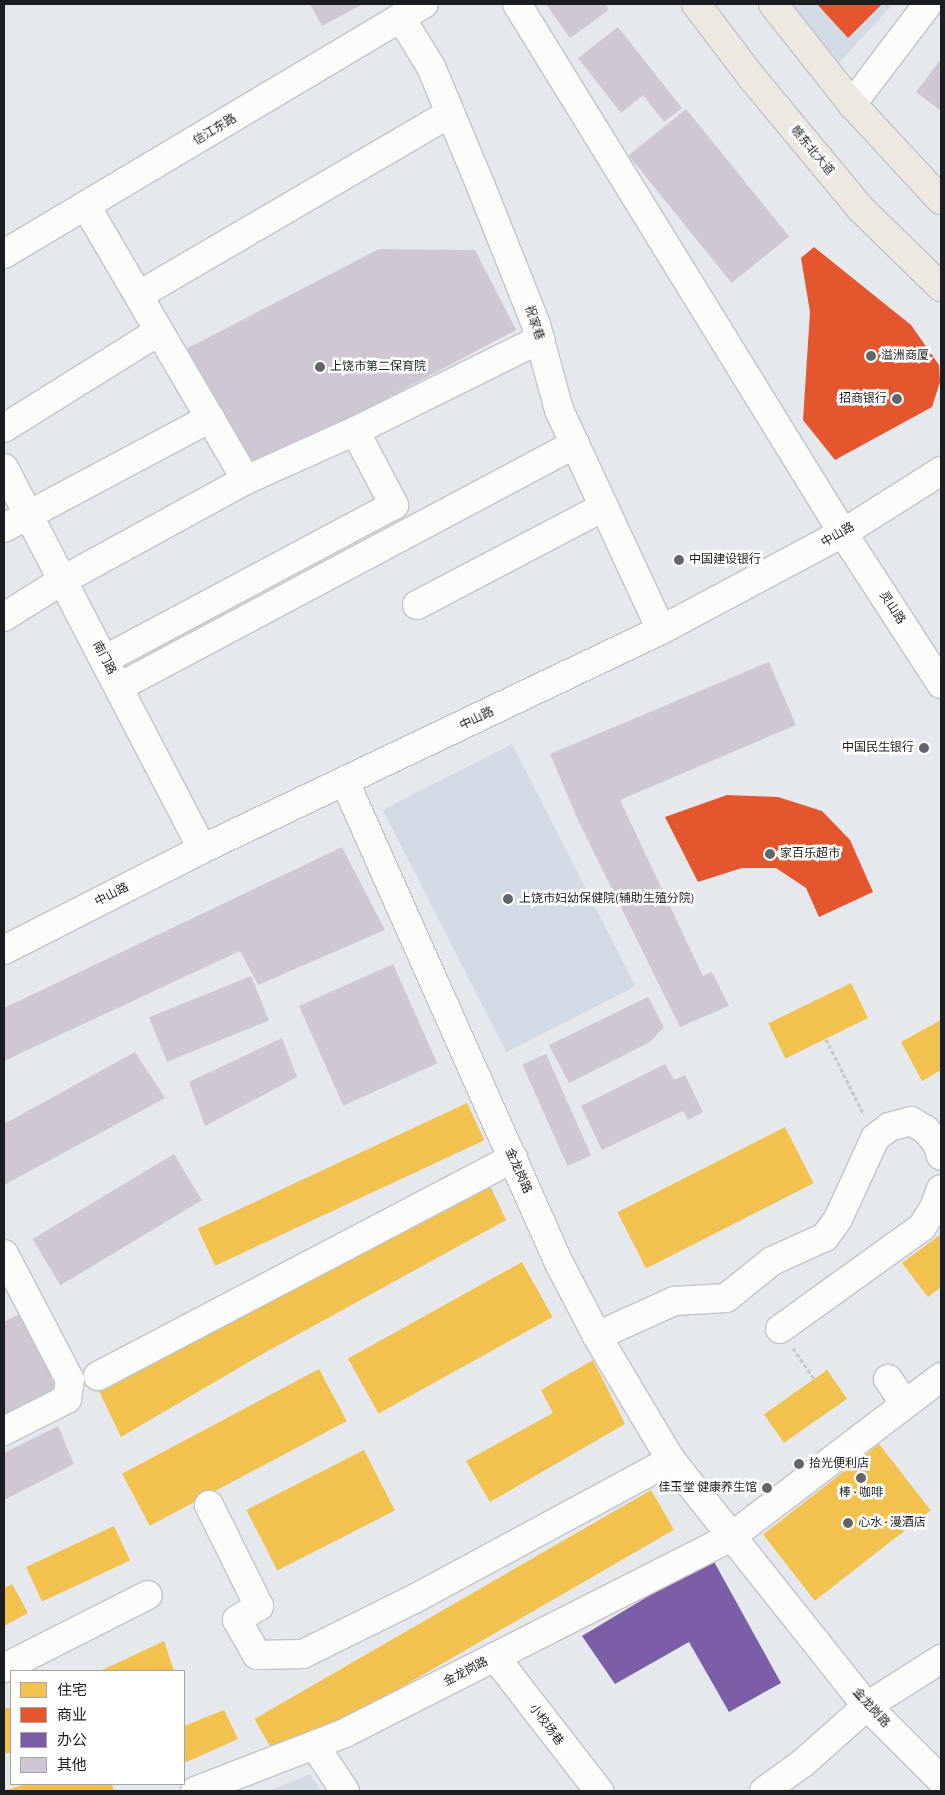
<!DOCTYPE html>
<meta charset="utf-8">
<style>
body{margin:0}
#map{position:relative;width:945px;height:1795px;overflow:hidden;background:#e5e9ee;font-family:"Source Sans 3","Noto Sans SC",sans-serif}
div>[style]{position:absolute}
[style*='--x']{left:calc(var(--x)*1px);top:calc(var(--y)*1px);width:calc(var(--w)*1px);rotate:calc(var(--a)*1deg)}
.built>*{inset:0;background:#d2dbe5;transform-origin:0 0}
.homes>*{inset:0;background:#f2c14e;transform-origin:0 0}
.shops>*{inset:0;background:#e4572e}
.offices>*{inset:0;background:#7b5ea7}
.building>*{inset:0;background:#d0c7d4;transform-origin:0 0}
.path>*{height:3px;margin-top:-1.5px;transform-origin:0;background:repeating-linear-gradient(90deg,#c6c7c9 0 4px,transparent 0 6.5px)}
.roads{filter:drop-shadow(1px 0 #c1c4c8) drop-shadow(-1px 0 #c1c4c8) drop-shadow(0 1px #c1c4c8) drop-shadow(0 -1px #c1c4c8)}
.minor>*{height:28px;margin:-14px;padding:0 14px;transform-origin:14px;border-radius:14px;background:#fbfcfc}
.major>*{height:28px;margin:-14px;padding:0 14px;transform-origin:14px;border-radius:14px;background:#ede9e0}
.dots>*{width:14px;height:14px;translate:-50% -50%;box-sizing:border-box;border:2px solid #fff;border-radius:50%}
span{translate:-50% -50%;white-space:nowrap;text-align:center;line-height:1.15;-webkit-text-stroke:5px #fff;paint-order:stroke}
.street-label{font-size:12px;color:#1b1e21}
.poi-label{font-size:12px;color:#1b1e21}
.left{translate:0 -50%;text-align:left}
.right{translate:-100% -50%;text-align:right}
.frame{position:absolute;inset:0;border:5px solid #1b1e21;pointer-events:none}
.legend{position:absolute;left:10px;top:1670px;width:175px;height:115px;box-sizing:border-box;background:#fff;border:1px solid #a4a5a6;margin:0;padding:6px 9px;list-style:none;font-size:15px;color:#1b1e21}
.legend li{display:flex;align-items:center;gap:10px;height:25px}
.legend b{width:25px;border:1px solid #a4a5a6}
</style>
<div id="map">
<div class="built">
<div style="clip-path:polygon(790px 4px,893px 4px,839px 63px)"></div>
<div style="left:512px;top:744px;width:272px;height:145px;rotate:63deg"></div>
<div style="clip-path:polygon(310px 1774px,321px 1791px,268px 1791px)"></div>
</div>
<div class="homes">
<div style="left:851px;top:983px;width:39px;height:92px;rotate:64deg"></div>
<div style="clip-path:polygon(941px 1020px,941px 1070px,922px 1081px,901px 1042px)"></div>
<div style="left:467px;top:1103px;width:41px;height:297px;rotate:65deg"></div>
<div style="left:785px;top:1127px;width:63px;height:188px;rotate:63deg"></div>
<div style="clip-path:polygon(485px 1175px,506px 1220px,266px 1352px,121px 1437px,99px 1391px,239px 1309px)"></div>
<div style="clip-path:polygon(941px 1234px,941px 1287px,928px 1297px,902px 1263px)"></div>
<div style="left:522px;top:1262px;width:63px;height:199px;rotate:61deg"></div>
<div style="clip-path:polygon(593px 1360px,625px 1424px,490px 1502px,466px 1461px,553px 1413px,541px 1390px)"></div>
<div style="left:319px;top:1369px;width:59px;height:223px;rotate:62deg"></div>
<div style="left:827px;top:1370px;width:35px;height:77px;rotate:55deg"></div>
<div style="left:879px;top:1444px;width:84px;height:147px;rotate:52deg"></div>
<div style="left:364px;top:1450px;width:68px;height:132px;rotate:63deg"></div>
<div style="left:651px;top:1490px;width:46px;height:458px;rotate:60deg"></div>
<div style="left:114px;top:1526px;width:38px;height:97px;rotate:65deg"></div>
<div style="clip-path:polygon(12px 1584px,28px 1613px,4px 1626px,4px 1588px)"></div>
<div style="clip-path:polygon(164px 1641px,174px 1671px,100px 1671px)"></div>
<div style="left:11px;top:1708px;width:45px;height:7px;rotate:90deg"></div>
<div style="clip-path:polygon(224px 1710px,238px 1739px,184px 1763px,184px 1726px)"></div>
<div style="clip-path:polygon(25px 1784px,112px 1784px,114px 1791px,4px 1791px)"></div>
</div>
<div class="shops">
<div style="clip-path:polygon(817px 4px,882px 4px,848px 38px)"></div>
<div style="clip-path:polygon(814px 247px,911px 325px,939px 365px,940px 382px,932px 407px,835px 460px,803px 420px,810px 312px,801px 258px)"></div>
<div style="clip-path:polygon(727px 795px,778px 797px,822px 811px,850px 840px,873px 892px,819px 917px,806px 888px,776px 868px,742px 868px,698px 882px,665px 817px)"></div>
</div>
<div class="offices">
<div style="clip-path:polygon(712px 1558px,781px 1683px,729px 1712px,689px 1642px,615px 1684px,582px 1636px)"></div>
</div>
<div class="building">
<div style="clip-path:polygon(310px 4px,363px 4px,322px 26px)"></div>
<div style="clip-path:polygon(546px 4px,605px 4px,609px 10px,570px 38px)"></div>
<div style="clip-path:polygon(618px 27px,682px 108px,664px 122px,643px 95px,621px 113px,578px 58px)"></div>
<div style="clip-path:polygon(941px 59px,941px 111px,916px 92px)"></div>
<div style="left:686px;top:109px;width:164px;height:74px;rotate:51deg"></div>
<div style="clip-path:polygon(379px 249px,475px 250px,516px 330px,252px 469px,184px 350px)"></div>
<div style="clip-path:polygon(769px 662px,796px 725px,620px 800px,703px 976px,712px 972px,729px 1006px,680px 1027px,577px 818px,550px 754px)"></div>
<div style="clip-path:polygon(342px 847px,385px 930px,258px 985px,240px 951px,4px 1061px,4px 1008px)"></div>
<div style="left:393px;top:964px;width:109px;height:103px;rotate:66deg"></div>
<div style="left:251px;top:976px;width:48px;height:110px;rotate:68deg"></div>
<div style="clip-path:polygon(648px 997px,664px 1027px,650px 1042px,569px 1083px,549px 1045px)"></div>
<div style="clip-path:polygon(282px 1038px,297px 1077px,205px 1126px,189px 1082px)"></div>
<div style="clip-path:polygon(135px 1052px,165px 1098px,4px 1185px,4px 1124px)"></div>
<div style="left:546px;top:1054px;width:111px;height:26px;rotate:66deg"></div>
<div style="clip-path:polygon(665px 1064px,674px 1080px,685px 1075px,703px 1112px,688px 1120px,683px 1111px,602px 1150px,581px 1106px)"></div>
<div style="left:174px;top:1154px;width:54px;height:165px;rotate:59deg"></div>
<div style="clip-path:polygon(23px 1312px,57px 1391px,4px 1417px,4px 1322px)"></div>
<div style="clip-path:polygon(58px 1426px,74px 1464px,4px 1500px,4px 1453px)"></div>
</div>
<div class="path">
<div style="--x:826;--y:1039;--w:85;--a:63.4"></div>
<div style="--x:793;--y:1348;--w:37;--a:56"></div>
</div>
<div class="roads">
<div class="minor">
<div style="--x:517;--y:4;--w:621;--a:58.36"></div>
<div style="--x:843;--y:533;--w:180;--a:57"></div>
<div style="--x:401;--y:18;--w:57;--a:58.5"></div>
<div style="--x:431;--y:67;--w:127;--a:67.3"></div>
<div style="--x:480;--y:184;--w:152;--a:68.3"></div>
<div style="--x:536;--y:325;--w:88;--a:74.9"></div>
<div style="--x:559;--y:410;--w:242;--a:65.1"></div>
<div style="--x:852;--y:104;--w:126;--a:-52.8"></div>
<div style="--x:86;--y:206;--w:317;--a:59.7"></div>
<div style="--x:4;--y:254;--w:489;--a:-30.8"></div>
<div style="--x:139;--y:295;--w:360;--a:-30.3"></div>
<div style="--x:4;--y:428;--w:183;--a:-32"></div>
<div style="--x:355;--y:431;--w:207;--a:-26.4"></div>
<div style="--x:4;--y:468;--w:429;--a:62.5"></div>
<div style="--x:4;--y:528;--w:234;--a:-28.1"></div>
<div style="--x:417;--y:605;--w:211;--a:-27.7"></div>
<div style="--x:4;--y:617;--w:70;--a:-32.1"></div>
<div style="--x:63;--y:580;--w:209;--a:-28.7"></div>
<div style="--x:246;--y:480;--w:120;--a:-24.2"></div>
<div style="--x:355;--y:431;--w:84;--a:62.2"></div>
<div style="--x:394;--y:505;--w:327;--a:151.9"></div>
<div style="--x:119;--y:687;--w:517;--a:-28.05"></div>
<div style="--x:345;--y:782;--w:526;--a:66.02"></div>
<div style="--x:559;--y:1263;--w:82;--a:62.5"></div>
<div style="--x:597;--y:1336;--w:144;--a:59.2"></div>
<div style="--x:671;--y:1460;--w:315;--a:51.5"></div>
<div style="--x:867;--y:1706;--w:105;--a:45"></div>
<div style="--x:4;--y:950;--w:222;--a:-27"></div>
<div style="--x:202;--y:849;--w:509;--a:-25.51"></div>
<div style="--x:661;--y:630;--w:206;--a:-28.1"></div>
<div style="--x:843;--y:533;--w:116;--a:-32.3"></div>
<div style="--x:4;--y:1254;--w:142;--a:62.4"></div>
<div style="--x:70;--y:1380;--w:19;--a:99"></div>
<div style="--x:67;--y:1399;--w:71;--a:153.1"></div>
<div style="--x:780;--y:1329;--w:175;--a:-35.7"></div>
<div style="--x:922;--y:1227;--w:22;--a:-58"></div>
<div style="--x:934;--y:1208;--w:20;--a:-70"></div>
<div style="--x:597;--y:1336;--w:85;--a:-24.4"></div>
<div style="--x:674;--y:1301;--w:52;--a:-3.3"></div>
<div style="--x:726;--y:1298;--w:59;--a:-38.8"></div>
<div style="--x:772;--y:1261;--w:58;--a:-24.4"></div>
<div style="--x:825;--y:1237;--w:22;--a:-54"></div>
<div style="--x:838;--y:1219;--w:89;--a:-65.4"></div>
<div style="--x:875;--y:1138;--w:18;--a:-38"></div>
<div style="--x:889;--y:1127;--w:23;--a:-15"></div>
<div style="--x:911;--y:1121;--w:17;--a:31"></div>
<div style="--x:926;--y:1130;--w:19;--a:51"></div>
<div style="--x:938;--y:1145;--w:11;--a:75"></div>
<div style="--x:98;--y:1376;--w:469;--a:-27.7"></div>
<div style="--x:888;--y:1379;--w:30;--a:56"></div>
<div style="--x:209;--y:1505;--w:113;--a:63.7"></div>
<div style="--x:259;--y:1606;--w:26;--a:148"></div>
<div style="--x:237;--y:1620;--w:40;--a:60.3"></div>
<div style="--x:257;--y:1655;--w:46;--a:-1.2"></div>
<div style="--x:303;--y:1654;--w:124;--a:-26.4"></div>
<div style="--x:414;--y:1599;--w:292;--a:-28.4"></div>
<div style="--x:495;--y:1657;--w:170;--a:52.2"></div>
<div style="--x:4;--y:1668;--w:161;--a:-26.9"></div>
<div style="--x:315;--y:1746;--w:54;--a:56.3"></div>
<div style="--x:195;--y:1791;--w:161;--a:-21.1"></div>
<div style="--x:345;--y:1733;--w:433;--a:-26.9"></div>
<div style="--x:731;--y:1537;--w:264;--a:-37.3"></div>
<div style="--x:764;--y:1791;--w:48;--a:-35.7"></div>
<div style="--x:803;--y:1763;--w:86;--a:-41.7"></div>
<div style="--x:867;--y:1706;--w:88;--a:-32.4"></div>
</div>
<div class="major">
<div style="--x:696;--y:4;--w:94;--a:52.8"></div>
<div style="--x:753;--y:79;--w:169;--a:50.3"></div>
<div style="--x:861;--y:209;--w:112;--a:44.3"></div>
<div style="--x:773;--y:4;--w:127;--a:51.7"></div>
<div style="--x:852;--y:104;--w:131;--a:47.2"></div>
</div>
</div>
<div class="dots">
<div style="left:871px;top:356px;background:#626569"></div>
<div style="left:320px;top:367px;background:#626569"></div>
<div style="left:897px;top:399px;background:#626569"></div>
<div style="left:679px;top:560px;background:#626569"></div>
<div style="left:924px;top:748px;background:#626569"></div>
<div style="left:770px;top:854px;background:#626569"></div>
<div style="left:508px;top:899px;background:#626569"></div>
<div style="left:799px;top:1464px;background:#626569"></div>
<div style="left:861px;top:1478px;background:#626569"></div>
<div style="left:767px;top:1488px;background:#626569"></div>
<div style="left:848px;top:1523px;background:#626569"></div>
</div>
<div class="street-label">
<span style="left:215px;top:130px;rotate:-31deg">信江东路</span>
<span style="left:812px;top:151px;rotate:50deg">赣东北大道</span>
<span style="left:534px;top:323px;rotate:71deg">祝家巷</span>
<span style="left:838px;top:535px;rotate:-30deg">中山路</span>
<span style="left:892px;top:608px;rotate:57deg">灵山路</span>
<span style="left:104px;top:658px;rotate:62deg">南门路</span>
<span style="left:477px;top:719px;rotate:-26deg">中山路</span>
<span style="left:112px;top:895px;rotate:-27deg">中山路</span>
<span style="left:518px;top:1171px;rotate:66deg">金龙岗路</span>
<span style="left:466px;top:1672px;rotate:-27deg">金龙岗路</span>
<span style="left:871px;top:1708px;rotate:48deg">金龙岗路</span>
<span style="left:546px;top:1725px;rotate:53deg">小校场巷</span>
</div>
<div class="poi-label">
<span class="left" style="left:881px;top:356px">溢洲商厦</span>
<span class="left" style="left:330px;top:367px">上饶市第二保育院</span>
<span class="right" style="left:887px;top:399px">招商银行</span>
<span class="left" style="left:689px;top:560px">中国建设银行</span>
<span class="right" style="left:914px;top:748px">中国民生银行</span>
<span class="left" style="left:780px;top:854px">家百乐超市</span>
<span class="left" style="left:519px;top:899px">上饶市妇幼保健院(辅助生殖分院)</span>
<span class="left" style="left:809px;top:1464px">拾光便利店</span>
<span class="right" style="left:757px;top:1488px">佳玉堂 健康养生馆</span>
<span style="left:861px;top:1493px">棒 · 咖啡</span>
<span class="left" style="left:858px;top:1523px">心水 · 漫酒店</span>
</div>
<div class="frame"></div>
<ul class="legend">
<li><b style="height:14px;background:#f2c14e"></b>住宅</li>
<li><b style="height:14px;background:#e4572e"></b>商业</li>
<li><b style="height:14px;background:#7b5ea7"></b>办公</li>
<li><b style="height:14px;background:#d0c7d4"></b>其他</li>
</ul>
</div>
